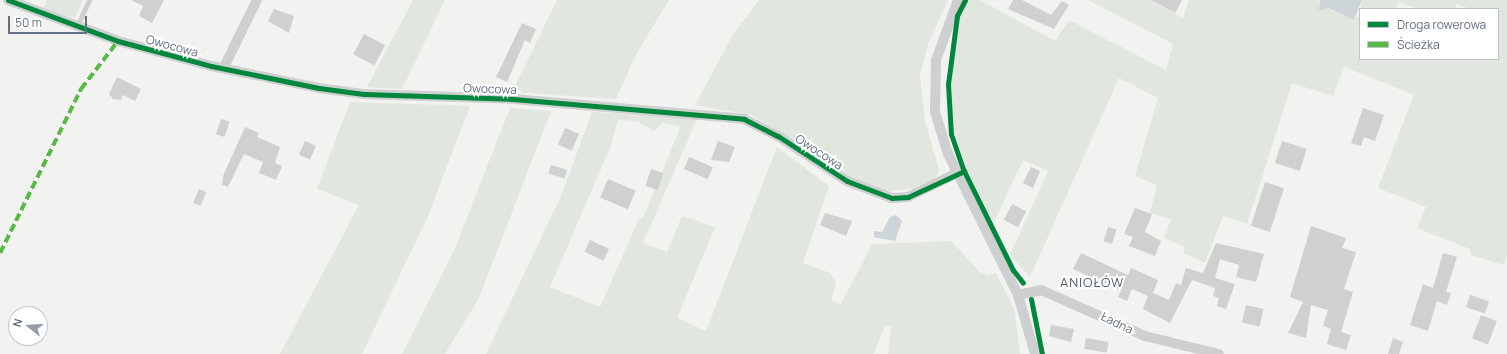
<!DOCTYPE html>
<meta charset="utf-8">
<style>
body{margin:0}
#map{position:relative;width:1507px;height:354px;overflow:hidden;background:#f2f3f0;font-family:Manrope,sans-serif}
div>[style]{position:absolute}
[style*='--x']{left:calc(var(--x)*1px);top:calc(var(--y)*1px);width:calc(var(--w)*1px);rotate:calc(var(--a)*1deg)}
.green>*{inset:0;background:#e1e6de}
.water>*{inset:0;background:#ced5d8}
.building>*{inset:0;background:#cfd0d0;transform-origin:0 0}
.service>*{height:5px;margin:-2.5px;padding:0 2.5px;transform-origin:2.5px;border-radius:2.5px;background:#cecfd0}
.minor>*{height:10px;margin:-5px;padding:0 5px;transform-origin:5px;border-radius:5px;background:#cecfd0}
.quiet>*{height:4px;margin-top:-2px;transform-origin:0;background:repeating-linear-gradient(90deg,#58b947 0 8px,transparent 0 12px)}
.cycleway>*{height:5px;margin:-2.5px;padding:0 2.5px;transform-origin:2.5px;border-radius:2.5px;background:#00873e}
span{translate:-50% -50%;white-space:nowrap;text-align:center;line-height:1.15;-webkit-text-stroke:4px #fff;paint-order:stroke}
.street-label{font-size:12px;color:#626f82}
.neighbourhood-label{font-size:13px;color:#505a66;letter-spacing:1px}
.legend{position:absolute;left:1359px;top:8px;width:140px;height:52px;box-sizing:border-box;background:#fff;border:1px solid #c0c5cd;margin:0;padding:5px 7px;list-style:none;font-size:12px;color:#626f82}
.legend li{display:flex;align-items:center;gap:8px;height:20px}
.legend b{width:20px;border:1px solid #c0c5cd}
.north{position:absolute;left:8px;top:306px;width:40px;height:40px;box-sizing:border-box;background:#fff;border:1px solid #c0c5cd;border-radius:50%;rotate:287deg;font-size:11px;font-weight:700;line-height:16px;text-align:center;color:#626f82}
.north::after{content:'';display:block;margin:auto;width:14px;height:18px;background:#949da8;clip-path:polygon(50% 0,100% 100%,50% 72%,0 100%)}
.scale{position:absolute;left:8px;top:16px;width:79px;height:18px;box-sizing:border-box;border:2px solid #626f82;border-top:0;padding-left:5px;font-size:12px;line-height:14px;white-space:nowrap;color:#626f82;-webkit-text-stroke:3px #fff;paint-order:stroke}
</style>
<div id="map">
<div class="green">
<div style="clip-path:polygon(47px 0,83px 0,75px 18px,43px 9px)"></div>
<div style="clip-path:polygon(413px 0,445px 0,402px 89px,367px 87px)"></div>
<div style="clip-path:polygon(557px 0,669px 0,635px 56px,616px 99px,512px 92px)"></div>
<div style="clip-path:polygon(759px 0,948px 0,928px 45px,920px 76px,925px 121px,939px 170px,936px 178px,912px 189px,888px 191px,859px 182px,818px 159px,752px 115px,695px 105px,732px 36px)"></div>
<div style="clip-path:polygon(evenodd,967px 0,980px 0,1055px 41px,1069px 20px,1166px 70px,1173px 44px,1088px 0,1150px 0,1183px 18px,1189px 0,1320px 0,1318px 4px,1351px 19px,1358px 16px,1362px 0,1507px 0,1507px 256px,1504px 265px,1471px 255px,1470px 249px,1417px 228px,1426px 207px,1378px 188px,1414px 95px,1344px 67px,1333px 96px,1292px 83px,1247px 224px,1223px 216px,1205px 263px,1183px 253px,1185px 247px,1164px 238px,1171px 219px,1150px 213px,1157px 185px,1135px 176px,1158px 98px,1119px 78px,1030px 277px,1010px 255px,1048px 171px,1023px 160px,993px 224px,963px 162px,955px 132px,951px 98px,953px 61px,959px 16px,967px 0,1399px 2px,1418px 9px,1454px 9px,1457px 4px,1470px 9px,1498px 9px,1498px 59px,1360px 59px,1360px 9px,1396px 9px,1399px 2px)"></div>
<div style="clip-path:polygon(350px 102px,470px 106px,428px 216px,362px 354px,280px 354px,359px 205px,317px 189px)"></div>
<div style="clip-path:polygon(510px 108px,551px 111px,479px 298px,445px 354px,402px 354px,453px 253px)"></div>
<div style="clip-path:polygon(evenodd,592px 112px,697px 119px,643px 243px,667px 252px,682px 216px,715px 227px,677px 318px,706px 331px,777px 147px,829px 186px,803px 263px,830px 273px,836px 282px,831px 300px,841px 304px,872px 244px,951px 241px,980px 272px,987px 275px,996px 273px,1014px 308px,1020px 354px,888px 354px,891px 325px,885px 326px,874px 354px,486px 354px,561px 196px,592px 112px,618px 120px,639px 122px,654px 131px,662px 123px,681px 126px,644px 216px,638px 221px,600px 307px,550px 287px,610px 148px,618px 120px)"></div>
</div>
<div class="water">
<div style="clip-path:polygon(1320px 0,1362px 0,1354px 20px,1328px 8px,1319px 11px)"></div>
<div style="clip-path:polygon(896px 215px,902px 221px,895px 241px,874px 237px,874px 231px,882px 232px,890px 217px)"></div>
</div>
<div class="building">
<div style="clip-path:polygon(131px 0,164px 0,152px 23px,139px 16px,143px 6px)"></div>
<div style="clip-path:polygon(1013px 0,1022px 0,1051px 15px,1062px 1px,1069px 5px,1054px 29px,1008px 9px)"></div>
<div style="clip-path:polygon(1151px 0,1182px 0,1175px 13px)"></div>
<div style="clip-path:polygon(274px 9px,294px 16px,289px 33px,268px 21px)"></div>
<div style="clip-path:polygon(522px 23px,536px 29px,530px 43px,525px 40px,507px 82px,496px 77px)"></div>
<div style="left:364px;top:34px;width:24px;height:23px;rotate:28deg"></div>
<div style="clip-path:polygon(117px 77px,141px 89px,135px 101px,123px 95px,121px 100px,113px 99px,109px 94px)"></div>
<div style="clip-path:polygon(1363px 108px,1384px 115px,1375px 141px,1364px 137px,1361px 146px,1351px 143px)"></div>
<div style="left:221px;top:119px;width:9px;height:16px;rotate:18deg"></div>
<div style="clip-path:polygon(245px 127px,259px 133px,257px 137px,280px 147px,275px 163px,282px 166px,276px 180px,259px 173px,263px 162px,244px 154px,228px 187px,222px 185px,223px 176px)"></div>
<div style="left:565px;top:128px;width:15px;height:18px;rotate:23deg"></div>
<div style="left:305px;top:141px;width:12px;height:15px;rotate:24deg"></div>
<div style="clip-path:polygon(718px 141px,735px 147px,729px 162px,711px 160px)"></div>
<div style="left:1282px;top:141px;width:26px;height:23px;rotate:18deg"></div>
<div style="left:689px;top:157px;width:26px;height:13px;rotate:23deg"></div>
<div style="left:551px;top:165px;width:17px;height:9px;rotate:17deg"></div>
<div style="clip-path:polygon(1031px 167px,1040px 171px,1033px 188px,1023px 183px)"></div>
<div style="left:651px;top:169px;width:13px;height:18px;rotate:18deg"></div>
<div style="left:608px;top:179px;width:30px;height:20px;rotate:23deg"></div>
<div style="left:1265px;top:182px;width:20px;height:46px;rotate:18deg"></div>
<div style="left:199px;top:189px;width:8px;height:15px;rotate:23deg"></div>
<div style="left:1012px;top:204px;width:16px;height:18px;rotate:27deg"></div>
<div style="clip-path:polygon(1135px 208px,1152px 214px,1145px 232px,1161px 241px,1155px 256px,1129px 246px,1133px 237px,1124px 234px)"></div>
<div style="clip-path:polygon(825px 213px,852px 221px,846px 236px,820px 225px)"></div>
<div style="clip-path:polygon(1311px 226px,1346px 238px,1342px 248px,1356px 252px,1344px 289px,1353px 292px,1341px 332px,1351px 335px,1346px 350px,1327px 344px,1331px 329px,1323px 326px,1328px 310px,1311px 305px,1306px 338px,1288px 333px,1303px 302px,1290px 297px)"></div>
<div style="left:1108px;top:227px;width:9px;height:15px;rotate:18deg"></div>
<div style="left:590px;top:240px;width:21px;height:13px;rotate:25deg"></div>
<div style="clip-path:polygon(1216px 243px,1264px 254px,1256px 282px,1236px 277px,1239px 265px,1220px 259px,1215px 278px,1235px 284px,1226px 309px,1217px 306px,1219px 298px,1213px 296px,1215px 288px,1192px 280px,1170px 323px,1143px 309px,1148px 296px,1132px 289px,1127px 301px,1118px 297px,1121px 291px,1073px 269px,1081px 253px,1128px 275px,1131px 268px,1158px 280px,1153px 293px,1169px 300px,1176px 283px,1181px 285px,1186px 268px,1203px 273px)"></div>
<div style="clip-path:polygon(1443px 253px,1457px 257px,1446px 292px,1451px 293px,1447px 305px,1437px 301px,1428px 331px,1410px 325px,1423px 284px,1433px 288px)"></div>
<div style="left:1470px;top:295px;width:20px;height:13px;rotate:18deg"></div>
<div style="left:1246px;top:305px;width:18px;height:18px;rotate:13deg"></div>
<div style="left:1481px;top:315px;width:17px;height:25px;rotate:21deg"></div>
<div style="clip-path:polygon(1051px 325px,1074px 329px,1071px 342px,1049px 336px)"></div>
<div style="left:1086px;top:338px;width:23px;height:11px;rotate:10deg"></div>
<div style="clip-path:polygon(1393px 338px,1403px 342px,1399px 354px,1388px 354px)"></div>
</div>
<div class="service">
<div style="--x:77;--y:26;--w:29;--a:-65"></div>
</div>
<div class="minor">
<div style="--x:8;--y:0;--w:117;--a:20.4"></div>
<div style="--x:118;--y:41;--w:96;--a:15"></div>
<div style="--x:211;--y:66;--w:110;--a:11.5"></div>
<div style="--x:319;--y:88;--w:45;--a:7.6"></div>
<div style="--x:364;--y:94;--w:149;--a:1.9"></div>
<div style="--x:513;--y:99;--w:232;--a:4.9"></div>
<div style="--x:744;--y:119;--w:38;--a:27"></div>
<div style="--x:778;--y:136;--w:82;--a:33.1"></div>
<div style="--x:847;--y:181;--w:48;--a:20.7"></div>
<div style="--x:892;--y:198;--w:16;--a:-4"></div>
<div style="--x:908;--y:197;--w:55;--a:-26.1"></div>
<div style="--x:958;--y:0;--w:64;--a:110.1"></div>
<div style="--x:936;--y:60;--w:52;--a:91.1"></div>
<div style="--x:935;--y:112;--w:44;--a:72.8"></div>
<div style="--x:948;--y:154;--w:157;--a:63.6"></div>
<div style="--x:1018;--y:295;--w:61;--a:73.9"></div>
<div style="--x:224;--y:67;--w:75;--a:-63.8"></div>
<div style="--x:1018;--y:295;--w:24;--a:-12"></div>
<div style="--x:1041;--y:290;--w:114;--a:23.9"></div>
<div style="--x:1145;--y:336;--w:76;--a:13.7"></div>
</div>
<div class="quiet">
<div style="--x:0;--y:253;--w:183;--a:-63.7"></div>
<div style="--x:81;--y:89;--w:61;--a:-52.4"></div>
</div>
<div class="cycleway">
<div style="--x:8;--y:0;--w:117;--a:20.4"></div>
<div style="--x:118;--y:41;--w:96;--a:15"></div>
<div style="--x:211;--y:66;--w:110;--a:11.5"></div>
<div style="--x:319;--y:88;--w:45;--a:7.6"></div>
<div style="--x:364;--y:94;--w:149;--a:1.9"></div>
<div style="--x:513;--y:99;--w:232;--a:4.9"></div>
<div style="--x:744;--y:119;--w:38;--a:27"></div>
<div style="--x:778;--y:136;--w:82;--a:33.1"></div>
<div style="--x:847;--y:181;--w:48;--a:20.7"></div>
<div style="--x:892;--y:198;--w:16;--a:-4"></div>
<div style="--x:908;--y:197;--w:62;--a:-24.9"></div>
<div style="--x:965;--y:0;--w:18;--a:117"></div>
<div style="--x:957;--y:16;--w:69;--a:97.5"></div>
<div style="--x:948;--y:84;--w:50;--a:86.6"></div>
<div style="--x:951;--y:134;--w:39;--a:71"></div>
<div style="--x:964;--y:171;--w:110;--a:63.7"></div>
<div style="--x:1013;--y:270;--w:16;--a:52"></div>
<div style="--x:1031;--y:299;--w:56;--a:78.7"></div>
</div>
<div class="street-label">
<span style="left:172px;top:46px;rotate:15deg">Owocowa</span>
<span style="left:490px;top:89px;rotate:2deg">Owocowa</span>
<span style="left:819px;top:152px;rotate:33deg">Owocowa</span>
<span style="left:1117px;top:323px;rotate:26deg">Ładna</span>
</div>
<div class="neighbourhood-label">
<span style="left:1092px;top:282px">ANIOŁÓW</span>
</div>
<ul class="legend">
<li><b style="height:5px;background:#00873e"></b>Droga rowerowa</li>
<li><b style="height:5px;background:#58b947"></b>Ścieżka</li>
</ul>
<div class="north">N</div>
<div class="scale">50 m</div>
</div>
